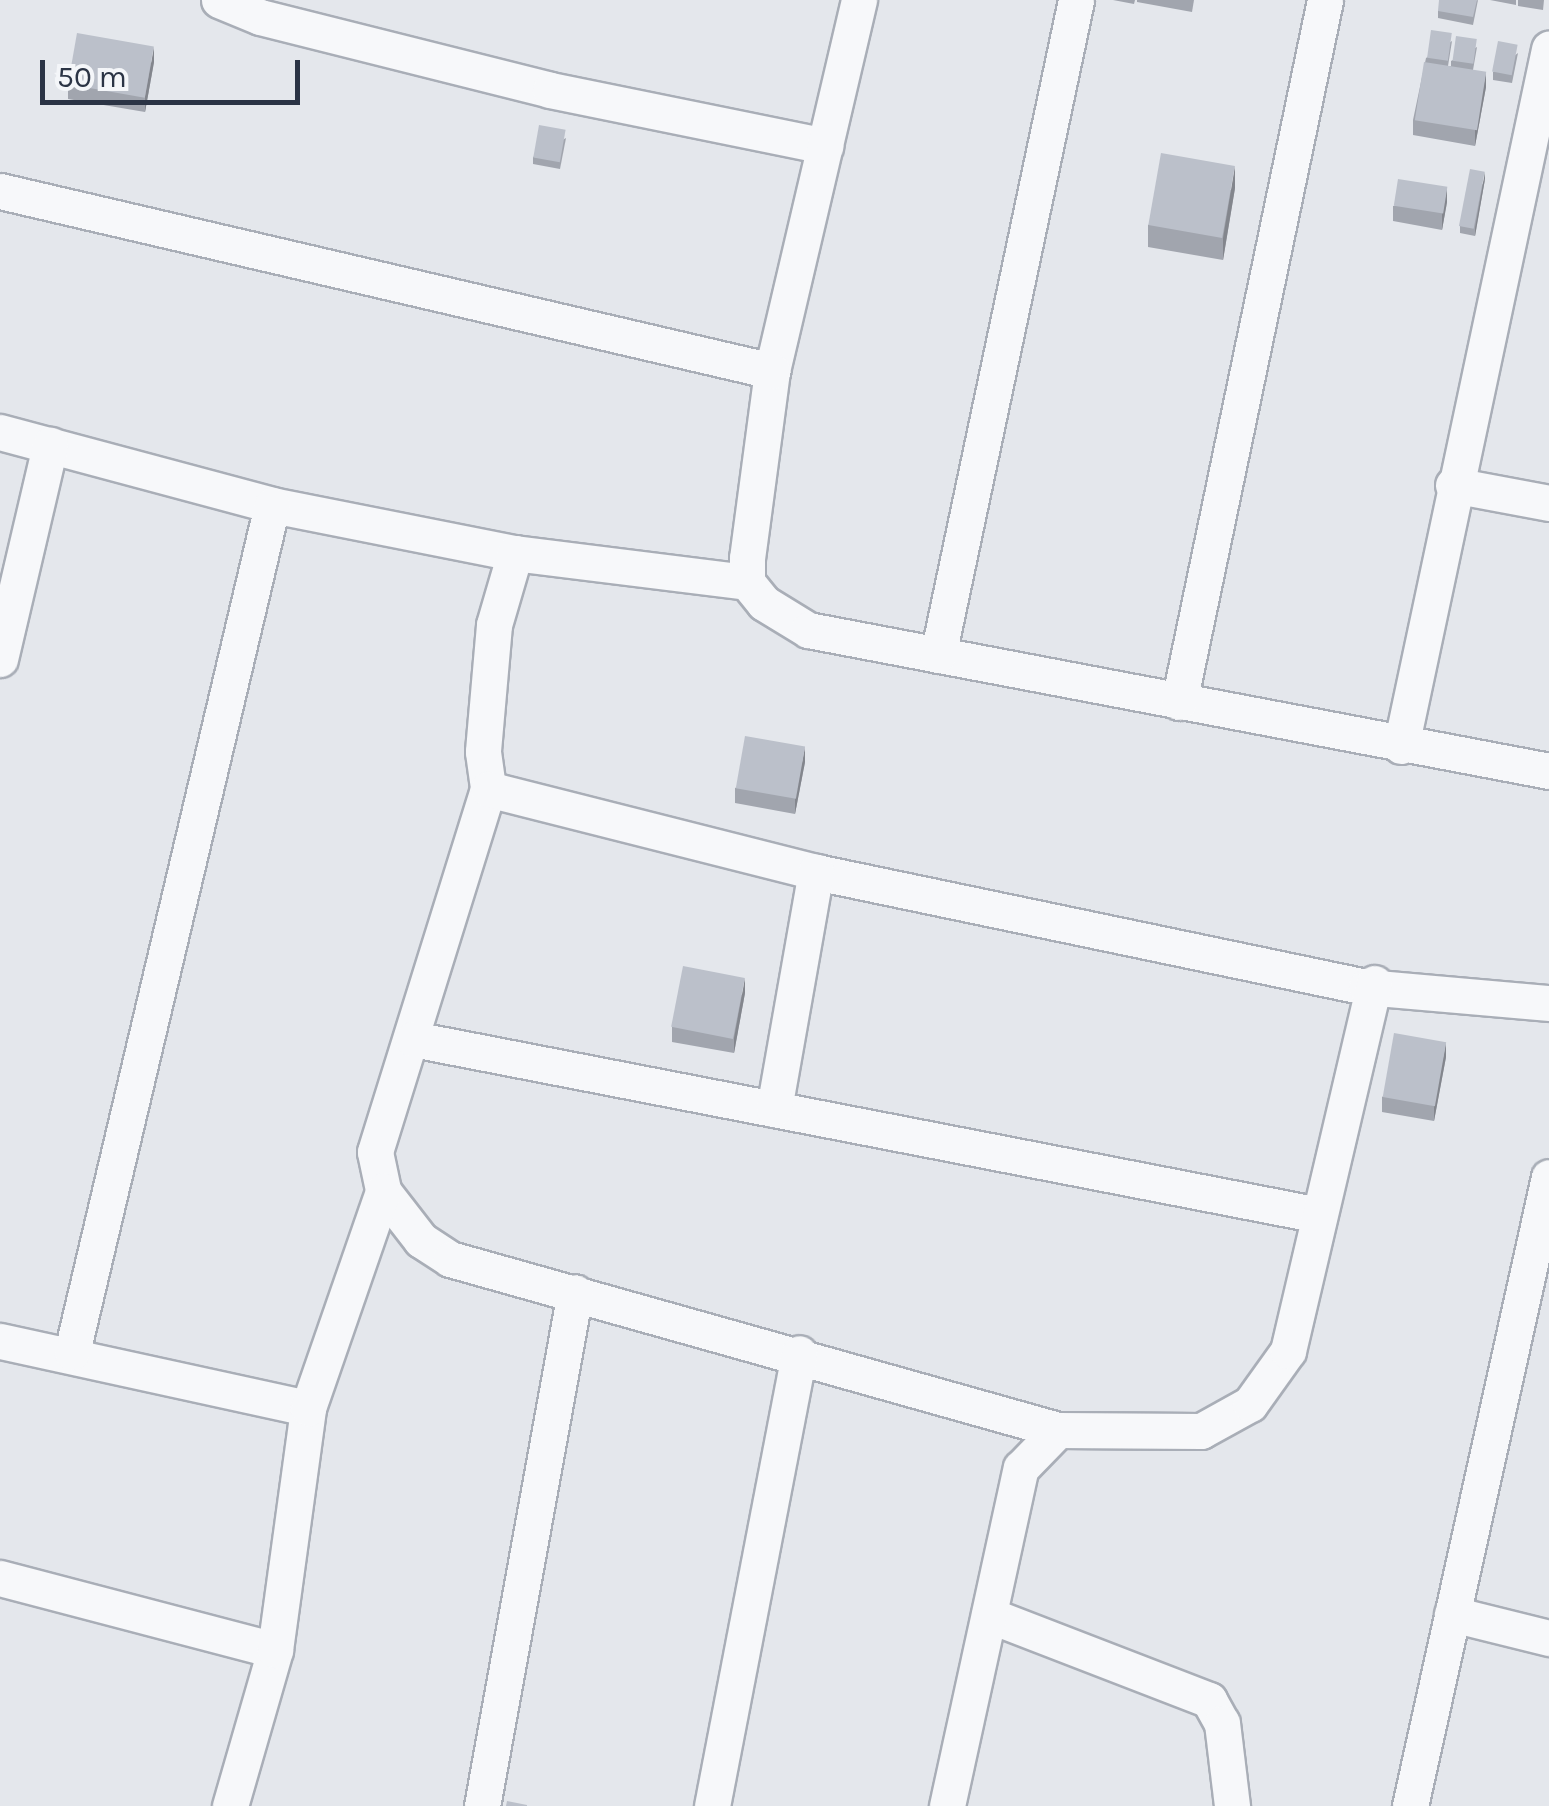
<!DOCTYPE html>
<style>
body{margin:0}
#map{position:relative;width:1549px;height:1806px;overflow:hidden;background:#e4e7ec;font-family:Karla,sans-serif}
div>[style]{position:absolute}
[style*='--x']{left:calc(var(--x)*1px);top:calc(var(--y)*1px);width:calc(var(--w)*1px);rotate:calc(var(--a)*1deg)}
.roads{filter:drop-shadow(2px 0 #a9aeb7) drop-shadow(-2px 0 #a9aeb7) drop-shadow(0 2px #a9aeb7) drop-shadow(0 -2px #a9aeb7)}
.street>*{height:35px;margin:-17.5px;padding:0 17.5px;transform-origin:17.5px;border-radius:17.5px;background:#f7f8fa}
.wall>*{inset:0;background:#a1a5ae}
.shaded-wall>*{inset:0;background:#83868d}
.building>*{inset:0;background:#bbc0ca;transform-origin:0 0}
span{translate:-50% -50%;white-space:nowrap;text-align:center;line-height:1.15;-webkit-text-stroke:8px #f4f6f9;paint-order:stroke}
.scale{position:absolute;left:40px;top:60px;width:260px;height:45px;box-sizing:border-box;border:5px solid #2b3445;border-top:0;padding-left:12px;font-size:30px;line-height:35px;white-space:nowrap;color:#2b3445;-webkit-text-stroke:8px #f4f6f9;paint-order:stroke}
</style>
<div id="map">
<div class="roads">
<div class="street">
<div style="--x:219;--y:0;--w:44;--a:22.5"></div>
<div style="--x:260;--y:17;--w:299;--a:14.1"></div>
<div style="--x:550;--y:90;--w:281;--a:11.5"></div>
<div style="--x:859;--y:0;--w:381;--a:103.2"></div>
<div style="--x:772;--y:371;--w:189;--a:97.6"></div>
<div style="--x:747;--y:558;--w:24;--a:90"></div>
<div style="--x:747;--y:582;--w:27;--a:51"></div>
<div style="--x:764;--y:603;--w:52;--a:31.5"></div>
<div style="--x:808;--y:630;--w:754;--a:10.77"></div>
<div style="--x:0;--y:191;--w:793;--a:13.12"></div>
<div style="--x:0;--y:432;--w:282;--a:15"></div>
<div style="--x:272;--y:505;--w:248;--a:11.2"></div>
<div style="--x:1453;--y:485;--w:98;--a:10.6"></div>
<div style="--x:747;--y:582;--w:234;--a:-172.9"></div>
<div style="--x:515;--y:553;--w:75;--a:106.3"></div>
<div style="--x:494;--y:625;--w:127;--a:95"></div>
<div style="--x:483;--y:752;--w:37;--a:82"></div>
<div style="--x:488;--y:789;--w:380;--a:107.3"></div>
<div style="--x:375;--y:1152;--w:40;--a:78"></div>
<div style="--x:383;--y:1191;--w:62;--a:52.2"></div>
<div style="--x:421;--y:1240;--w:35;--a:33"></div>
<div style="--x:450;--y:1259;--w:632;--a:15.71"></div>
<div style="--x:938;--y:655;--w:669;--a:-78.1"></div>
<div style="--x:0;--y:659;--w:220;--a:-76.8"></div>
<div style="--x:1179;--y:702;--w:717;--a:-78.25"></div>
<div style="--x:1401;--y:746;--w:713;--a:-78.01"></div>
<div style="--x:488;--y:789;--w:338;--a:14.2"></div>
<div style="--x:816;--y:872;--w:562;--a:11.81"></div>
<div style="--x:1366;--y:987;--w:184;--a:5"></div>
<div style="--x:413;--y:1039;--w:923;--a:10.99"></div>
<div style="--x:774;--y:1109;--w:241;--a:-80"></div>
<div style="--x:0;--y:1341;--w:315;--a:12.3"></div>
<div style="--x:72;--y:1352;--w:870;--a:-76.71"></div>
<div style="--x:0;--y:1578;--w:284;--a:14.7"></div>
<div style="--x:1452;--y:1614;--w:100;--a:13.9"></div>
<div style="--x:989;--y:1615;--w:236;--a:21.1"></div>
<div style="--x:1209;--y:1700;--w:26;--a:61"></div>
<div style="--x:1222;--y:1723;--w:84;--a:83.1"></div>
<div style="--x:230;--y:1806;--w:162;--a:-73.9"></div>
<div style="--x:275;--y:1650;--w:244;--a:-82.2"></div>
<div style="--x:308;--y:1408;--w:230;--a:-70.9"></div>
<div style="--x:482;--y:1806;--w:522;--a:-79.74"></div>
<div style="--x:712;--y:1806;--w:461;--a:-79.1"></div>
<div style="--x:947;--y:1806;--w:346;--a:-77.7"></div>
<div style="--x:1021;--y:1468;--w:53;--a:-45.8"></div>
<div style="--x:1058;--y:1430;--w:143;--a:0.4"></div>
<div style="--x:1201;--y:1431;--w:56;--a:-28.9"></div>
<div style="--x:1250;--y:1404;--w:65;--a:-54.4"></div>
<div style="--x:1288;--y:1351;--w:378;--a:-76.8"></div>
<div style="--x:1410;--y:1806;--w:644;--a:-77.54"></div>
</div>
</div>
<div class="wall">
<div style="clip-path:polygon(1113px 0,1135px 0,1134px 4px)"></div>
<div style="clip-path:polygon(1137px 0,1194px 0,1192px 12px,1137px 2px)"></div>
<div style="clip-path:polygon(1478px 0,1473px 25px,1438px 18px,1438px 11px)"></div>
<div style="clip-path:polygon(1490px 0,1516px 0,1516px 5px)"></div>
<div style="clip-path:polygon(1518px 0,1544px 0,1543px 10px,1518px 6px)"></div>
<div style="clip-path:polygon(1452px 41px,1448px 66px,1451px 66px,1451px 61px,1477px 47px,1473px 70px,1486px 87px,1475px 146px,1413px 135px,1413px 120px,1426px 58px)"></div>
<div style="clip-path:polygon(1518px 53px,1512px 83px,1493px 80px,1493px 72px)"></div>
<div style="clip-path:polygon(154px 62px,145px 112px,68px 99px,68px 84px)"></div>
<div style="clip-path:polygon(566px 138px,560px 169px,533px 164px,533px 157px)"></div>
<div style="clip-path:polygon(1485px 179px,1475px 236px,1460px 233px,1460px 226px)"></div>
<div style="clip-path:polygon(1235px 188px,1223px 260px,1148px 247px,1148px 225px)"></div>
<div style="clip-path:polygon(1447px 202px,1442px 230px,1393px 221px,1393px 206px)"></div>
<div style="clip-path:polygon(805px 762px,795px 814px,735px 803px,735px 788px)"></div>
<div style="clip-path:polygon(745px 993px,734px 1053px,672px 1042px,672px 1027px)"></div>
<div style="clip-path:polygon(1446px 1057px,1434px 1121px,1382px 1112px,1382px 1097px)"></div>
</div>
<div class="shaded-wall">
<div style="clip-path:polygon(154px 47px,154px 62px,145px 112px,145px 97px)"></div>
<div style="clip-path:polygon(1486px 72px,1486px 87px,1475px 146px,1475px 131px)"></div>
<div style="clip-path:polygon(1235px 166px,1235px 188px,1223px 260px,1223px 238px)"></div>
<div style="clip-path:polygon(1485px 172px,1485px 179px,1475px 236px,1475px 228px)"></div>
<div style="clip-path:polygon(1447px 187px,1447px 202px,1442px 230px,1442px 215px)"></div>
<div style="clip-path:polygon(805px 747px,805px 762px,795px 814px,795px 799px)"></div>
<div style="clip-path:polygon(745px 978px,745px 993px,734px 1053px,734px 1038px)"></div>
<div style="clip-path:polygon(1446px 1042px,1446px 1057px,1434px 1121px,1434px 1106px)"></div>
</div>
<div class="building">
<div style="clip-path:polygon(1439px 0,1477px 0,1473px 17px,1438px 11px)"></div>
<div style="left:1431px;top:30px;width:21px;height:28px;rotate:8deg"></div>
<div style="left:77px;top:33px;width:78px;height:52px;rotate:10deg"></div>
<div style="left:1456px;top:36px;width:21px;height:25px;rotate:8deg"></div>
<div style="left:1498px;top:41px;width:20px;height:31px;rotate:11deg"></div>
<div style="left:1424px;top:62px;width:63px;height:59px;rotate:9deg"></div>
<div style="left:539px;top:125px;width:27px;height:33px;rotate:10deg"></div>
<div style="left:1161px;top:153px;width:75px;height:73px;rotate:10deg"></div>
<div style="left:1470px;top:169px;width:15px;height:58px;rotate:11deg"></div>
<div style="left:1398px;top:179px;width:50px;height:27px;rotate:9deg"></div>
<div style="left:745px;top:736px;width:61px;height:53px;rotate:10deg"></div>
<div style="left:683px;top:966px;width:63px;height:62px;rotate:11deg"></div>
<div style="left:1394px;top:1033px;width:53px;height:65px;rotate:10deg"></div>
<div style="clip-path:polygon(507px 1801px,527px 1805px,527px 1806px,506px 1806px)"></div>
</div>
<div class="scale">50 m</div>
</div>
